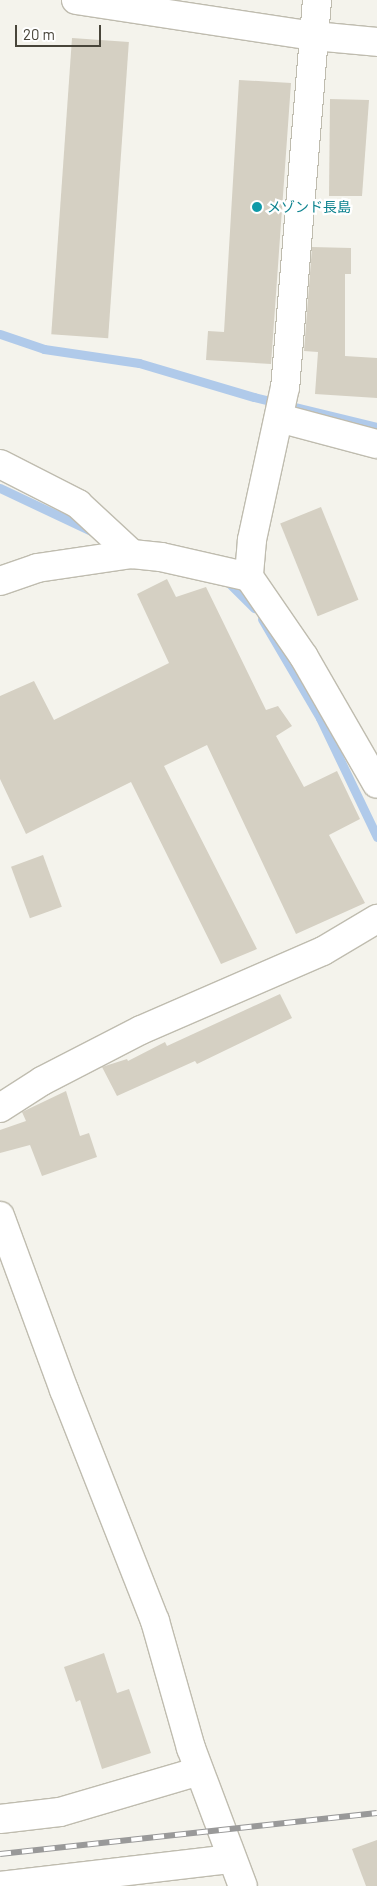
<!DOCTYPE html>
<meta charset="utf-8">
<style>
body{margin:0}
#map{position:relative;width:377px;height:1886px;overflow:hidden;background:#f4f3ec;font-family:Barlow,"Noto Sans JP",sans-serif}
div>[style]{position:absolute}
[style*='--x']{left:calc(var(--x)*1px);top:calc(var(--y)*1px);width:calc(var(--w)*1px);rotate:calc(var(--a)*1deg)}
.stream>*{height:9px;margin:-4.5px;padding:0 4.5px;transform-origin:4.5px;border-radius:4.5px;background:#b0caea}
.building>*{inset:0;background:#d5d0c3;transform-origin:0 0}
.roads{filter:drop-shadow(1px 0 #bfbcaf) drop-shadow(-1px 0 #bfbcaf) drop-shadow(0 1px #bfbcaf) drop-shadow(0 -1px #bfbcaf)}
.minor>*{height:28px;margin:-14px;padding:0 14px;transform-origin:14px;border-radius:14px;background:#fff}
.rail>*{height:5.5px;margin-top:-2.75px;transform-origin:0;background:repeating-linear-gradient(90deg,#fff 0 11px,#999 0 22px);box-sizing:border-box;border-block:1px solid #999}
.dots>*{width:14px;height:14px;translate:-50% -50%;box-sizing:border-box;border:2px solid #fff;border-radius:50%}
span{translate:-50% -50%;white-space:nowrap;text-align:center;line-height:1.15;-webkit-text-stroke:4.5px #fff;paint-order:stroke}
.culture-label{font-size:14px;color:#0d838f}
.left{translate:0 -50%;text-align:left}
.scale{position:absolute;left:15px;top:25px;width:86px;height:22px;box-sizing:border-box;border:2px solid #48453a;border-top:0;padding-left:6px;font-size:15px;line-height:18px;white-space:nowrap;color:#48453a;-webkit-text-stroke:4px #fff;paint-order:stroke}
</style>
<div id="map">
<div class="stream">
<div style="--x:0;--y:334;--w:46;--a:18.8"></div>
<div style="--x:44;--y:349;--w:96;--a:8.4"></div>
<div style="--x:139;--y:363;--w:120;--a:16.5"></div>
<div style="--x:254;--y:397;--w:127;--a:13.7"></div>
<div style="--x:0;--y:488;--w:103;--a:25.3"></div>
<div style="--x:228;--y:582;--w:37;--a:45"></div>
<div style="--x:262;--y:619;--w:115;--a:59.6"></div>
<div style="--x:320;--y:718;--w:132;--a:64.4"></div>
</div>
<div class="building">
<div style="left:72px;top:38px;width:57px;height:297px;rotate:4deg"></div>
<div style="clip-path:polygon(239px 80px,291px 83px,271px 364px,206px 360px,208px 331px,224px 332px)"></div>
<div style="clip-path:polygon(330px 99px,369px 100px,362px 196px,329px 196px)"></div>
<div style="clip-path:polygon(312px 247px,351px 248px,351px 274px,345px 274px,345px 356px,377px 358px,377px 398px,315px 394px,318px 352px,304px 351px)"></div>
<div style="left:321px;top:507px;width:100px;height:44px;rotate:68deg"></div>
<div style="clip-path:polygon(167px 579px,176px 597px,206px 587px,266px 710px,278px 706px,292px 726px,276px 736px,304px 787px,337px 771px,360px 819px,329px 835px,365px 903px,296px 934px,207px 745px,164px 766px,257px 949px,221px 964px,131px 782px,26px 834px,0 779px,0 696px,34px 681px,54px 720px,169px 663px,137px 594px)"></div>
<div style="left:43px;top:855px;width:55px;height:34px;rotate:70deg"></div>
<div style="clip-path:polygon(280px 994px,292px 1018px,197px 1064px,195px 1061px,117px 1096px,102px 1067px,127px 1059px,128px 1061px,165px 1042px,167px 1046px)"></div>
<div style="clip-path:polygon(66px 1091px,80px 1136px,89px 1133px,97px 1157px,42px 1176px,30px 1145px,0 1153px,0 1130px,26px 1121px,22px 1112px)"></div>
<div style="clip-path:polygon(104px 1653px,117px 1693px,129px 1689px,151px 1753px,102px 1769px,80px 1700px,76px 1702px,64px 1667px)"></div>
<div style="clip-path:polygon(377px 1840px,377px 1886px,366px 1886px,352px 1849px)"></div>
</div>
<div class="roads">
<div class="minor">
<div style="--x:76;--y:0;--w:241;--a:8.6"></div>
<div style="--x:314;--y:36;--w:63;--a:5.4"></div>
<div style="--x:317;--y:0;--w:388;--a:94.7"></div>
<div style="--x:285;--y:387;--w:157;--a:102.2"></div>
<div style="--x:252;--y:540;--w:37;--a:95"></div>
<div style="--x:249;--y:577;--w:97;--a:55.5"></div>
<div style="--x:304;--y:657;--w:146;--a:60.1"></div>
<div style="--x:279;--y:418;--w:101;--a:14.9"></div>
<div style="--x:0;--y:464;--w:88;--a:27.1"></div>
<div style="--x:78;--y:504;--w:74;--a:42.8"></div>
<div style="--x:0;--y:581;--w:39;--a:-19"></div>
<div style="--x:37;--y:568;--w:96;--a:-8.4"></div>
<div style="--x:132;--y:554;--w:29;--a:6"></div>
<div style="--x:161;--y:557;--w:90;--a:12.8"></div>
<div style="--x:0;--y:1108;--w:50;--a:-32.7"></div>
<div style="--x:42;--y:1081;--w:111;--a:-27.3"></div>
<div style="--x:141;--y:1030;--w:198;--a:-23.5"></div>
<div style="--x:323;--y:951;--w:63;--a:-30.7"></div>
<div style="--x:0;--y:1216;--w:185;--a:69.8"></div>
<div style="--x:64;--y:1390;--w:248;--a:68.5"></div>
<div style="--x:155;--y:1621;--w:132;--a:74.2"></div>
<div style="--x:191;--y:1748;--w:147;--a:69.4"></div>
<div style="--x:0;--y:1819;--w:60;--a:-6.7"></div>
<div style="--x:60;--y:1812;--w:145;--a:-16.4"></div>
<div style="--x:0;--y:1886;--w:233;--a:-6.7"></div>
</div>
</div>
<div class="rail">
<div style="--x:0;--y:1854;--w:379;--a:-6.2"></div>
</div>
<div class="dots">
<div style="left:257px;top:207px;background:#0f9aa8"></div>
</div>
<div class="culture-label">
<span class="left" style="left:267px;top:207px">メゾンド長島</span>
</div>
<div class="scale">20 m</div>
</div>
